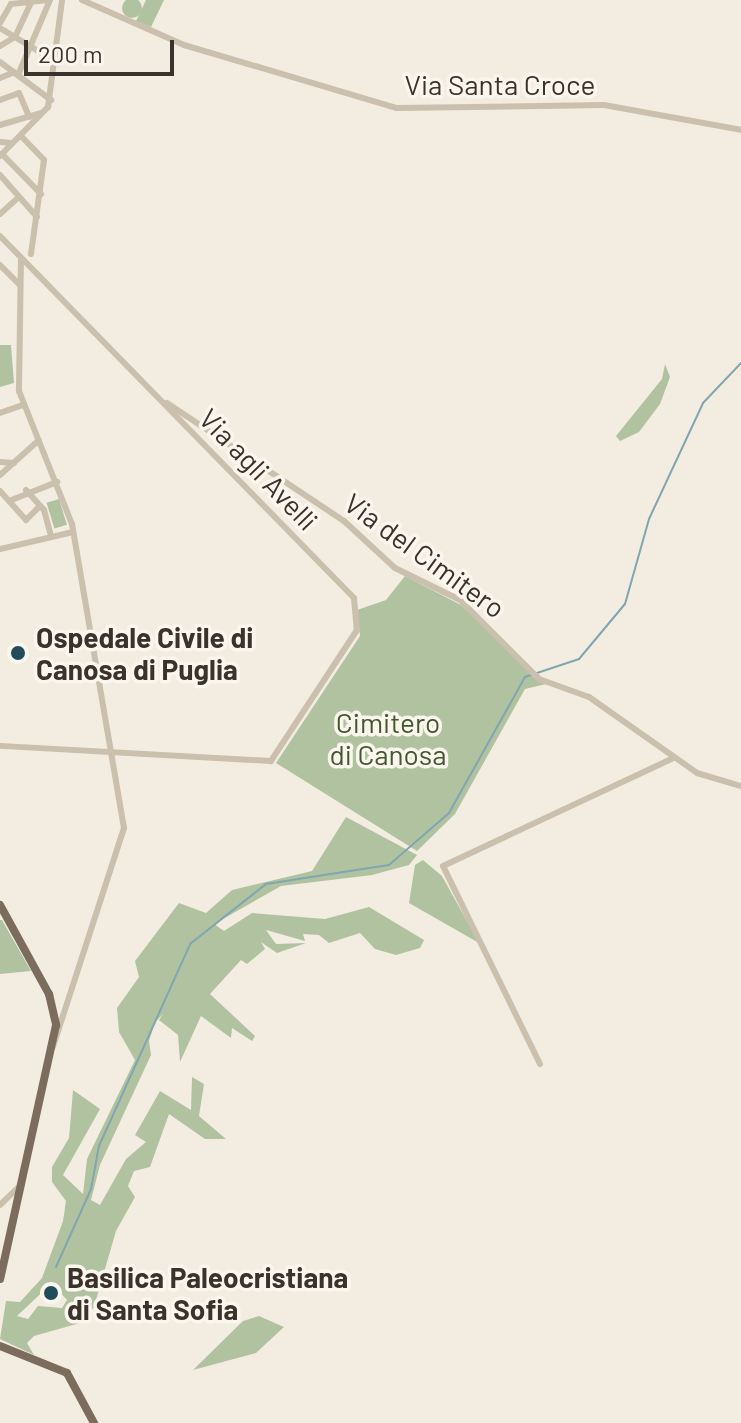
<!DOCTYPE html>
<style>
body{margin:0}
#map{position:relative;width:741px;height:1423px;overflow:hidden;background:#f3ede1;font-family:Barlow,sans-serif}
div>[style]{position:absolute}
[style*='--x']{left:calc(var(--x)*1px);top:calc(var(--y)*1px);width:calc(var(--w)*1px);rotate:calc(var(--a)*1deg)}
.green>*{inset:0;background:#b1c2a1;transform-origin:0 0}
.round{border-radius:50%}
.stream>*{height:2px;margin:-1px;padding:0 1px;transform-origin:1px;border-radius:1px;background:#80a6af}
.minor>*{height:6px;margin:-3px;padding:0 3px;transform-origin:3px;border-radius:3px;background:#cbbfad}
.major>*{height:8px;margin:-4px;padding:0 4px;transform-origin:4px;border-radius:4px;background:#7b6c5d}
.dots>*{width:22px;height:22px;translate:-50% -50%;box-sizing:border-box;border:4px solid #faf6ee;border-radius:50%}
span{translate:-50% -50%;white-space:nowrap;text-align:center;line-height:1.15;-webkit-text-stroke:7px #faf6ee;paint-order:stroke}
.street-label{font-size:28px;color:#3a322b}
.poi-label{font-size:28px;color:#3a322b;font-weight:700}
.left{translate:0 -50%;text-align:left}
.park-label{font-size:28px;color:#42572f}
.scale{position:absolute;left:24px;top:40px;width:150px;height:36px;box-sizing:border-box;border:4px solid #3a322b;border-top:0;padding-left:10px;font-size:24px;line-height:28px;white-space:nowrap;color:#3a322b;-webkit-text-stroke:6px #faf6ee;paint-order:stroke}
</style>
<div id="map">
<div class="green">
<div class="round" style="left:122px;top:-2px;width:20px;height:20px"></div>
<div style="clip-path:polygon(146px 0,164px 0,151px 27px,136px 21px)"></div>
<div style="clip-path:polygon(0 345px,11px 345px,14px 383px,0 387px)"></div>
<div style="clip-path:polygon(665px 364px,670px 377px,660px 404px,639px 432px,620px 441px,616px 436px,662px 379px)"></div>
<div style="left:59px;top:499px;width:27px;height:13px;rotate:73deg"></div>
<div style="clip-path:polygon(405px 576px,461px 605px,546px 684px,525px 689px,455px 814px,417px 851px,276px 763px,360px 636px,357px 610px,386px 600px)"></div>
<div style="clip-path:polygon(evenodd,346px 817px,417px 855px,409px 865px,372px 875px,281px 886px,214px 924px,224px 931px,252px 913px,325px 919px,369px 907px,424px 940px,420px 948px,396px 955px,375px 949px,360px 933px,329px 943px,319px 935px,303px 934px,305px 941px,266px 930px,276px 944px,306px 943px,277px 953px,261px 942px,265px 949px,247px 964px,241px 960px,210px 994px,255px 1036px,252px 1041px,232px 1028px,231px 1038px,201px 1016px,180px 1062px,178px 1035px,159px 1020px,163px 1014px,155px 1022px,149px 1041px,151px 1055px,100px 1165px,91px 1200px,100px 1205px,126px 1159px,146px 1142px,135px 1135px,160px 1091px,191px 1110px,192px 1077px,204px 1084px,199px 1116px,226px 1139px,205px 1139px,169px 1114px,150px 1167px,134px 1171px,128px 1186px,135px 1197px,116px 1231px,94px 1307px,80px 1323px,34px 1336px,27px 1343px,34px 1355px,0 1339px,6px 1301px,20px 1302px,42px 1278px,63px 1221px,66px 1201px,52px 1182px,52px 1167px,69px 1138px,73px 1090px,100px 1109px,63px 1175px,83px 1194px,87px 1159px,135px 1060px,119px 1032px,117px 1008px,139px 977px,135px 961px,179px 903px,206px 913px,232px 890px,312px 871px,346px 817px,52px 1283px,67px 1300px,62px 1308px,38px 1306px,28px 1319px,17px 1316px,52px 1283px)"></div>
<div style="clip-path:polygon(423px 860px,442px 876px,479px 943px,409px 903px,415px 865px)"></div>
<div style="clip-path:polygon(0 920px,2px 920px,31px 971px,0 974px)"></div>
<div style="clip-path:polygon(259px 1316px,284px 1327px,256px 1353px,193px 1370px,243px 1321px)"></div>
</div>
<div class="stream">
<div style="--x:56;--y:1267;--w:85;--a:-65.8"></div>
<div style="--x:91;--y:1189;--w:44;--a:-79.5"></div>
<div style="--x:99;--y:1146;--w:222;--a:-65.7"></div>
<div style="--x:190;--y:944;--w:97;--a:-38.3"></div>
<div style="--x:266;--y:884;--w:124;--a:-8.8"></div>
<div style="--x:389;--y:865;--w:79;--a:-40.9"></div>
<div style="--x:449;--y:813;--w:156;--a:-60.8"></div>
<div style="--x:525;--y:677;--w:57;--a:-18.4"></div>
<div style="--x:579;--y:659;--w:72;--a:-50.1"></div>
<div style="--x:625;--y:604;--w:88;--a:-74.2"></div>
<div style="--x:649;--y:519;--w:128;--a:-65"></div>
<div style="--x:703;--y:403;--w:55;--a:-46.5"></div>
</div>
<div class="minor">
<div style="--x:82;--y:0;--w:111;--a:23.8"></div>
<div style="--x:184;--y:45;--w:222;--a:16.5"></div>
<div style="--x:397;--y:108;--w:207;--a:-0.8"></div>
<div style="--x:604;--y:105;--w:139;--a:10.3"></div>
<div style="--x:0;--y:23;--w:22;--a:-60"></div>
<div style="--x:11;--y:4;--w:37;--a:-6"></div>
<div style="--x:0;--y:28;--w:68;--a:31.1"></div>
<div style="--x:0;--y:46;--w:17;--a:-31"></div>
<div style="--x:15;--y:37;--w:38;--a:-65"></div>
<div style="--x:0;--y:62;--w:64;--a:36.7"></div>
<div style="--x:18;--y:75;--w:82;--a:-66.9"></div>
<div style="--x:0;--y:78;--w:15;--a:-23"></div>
<div style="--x:0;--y:100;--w:20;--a:-20"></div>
<div style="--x:19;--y:93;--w:26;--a:67"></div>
<div style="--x:0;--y:125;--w:43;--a:-16.3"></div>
<div style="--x:21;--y:136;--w:33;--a:46"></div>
<div style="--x:44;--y:160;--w:95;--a:97.9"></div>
<div style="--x:0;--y:142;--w:12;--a:5"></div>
<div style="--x:2;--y:154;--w:56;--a:45.7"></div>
<div style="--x:0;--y:156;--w:69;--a:-45.6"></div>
<div style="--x:48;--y:107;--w:108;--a:-82.5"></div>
<div style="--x:0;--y:175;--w:56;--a:48.6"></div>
<div style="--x:0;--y:214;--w:25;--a:-42"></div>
<div style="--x:0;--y:236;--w:506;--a:45.64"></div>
<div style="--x:354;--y:598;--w:32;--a:85"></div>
<div style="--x:357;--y:630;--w:157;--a:123.3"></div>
<div style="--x:271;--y:761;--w:271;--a:-176.8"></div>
<div style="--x:21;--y:258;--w:133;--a:90.9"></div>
<div style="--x:19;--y:391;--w:143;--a:68.3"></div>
<div style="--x:72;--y:524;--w:308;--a:80.3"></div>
<div style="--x:124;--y:828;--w:230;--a:108"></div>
<div style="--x:0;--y:265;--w:28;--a:45"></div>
<div style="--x:167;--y:403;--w:213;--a:33.7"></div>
<div style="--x:344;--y:521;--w:69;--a:42.7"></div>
<div style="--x:395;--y:568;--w:72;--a:26.2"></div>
<div style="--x:460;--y:600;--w:112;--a:45"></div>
<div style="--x:539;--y:679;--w:53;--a:19.8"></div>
<div style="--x:589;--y:697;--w:132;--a:35.1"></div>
<div style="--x:697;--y:773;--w:46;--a:16.5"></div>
<div style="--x:0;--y:413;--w:24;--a:-19"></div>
<div style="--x:0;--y:462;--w:14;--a:4"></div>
<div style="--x:0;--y:475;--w:52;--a:-41.9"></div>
<div style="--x:26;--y:490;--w:27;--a:48"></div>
<div style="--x:44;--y:510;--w:27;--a:75"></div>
<div style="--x:0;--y:491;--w:39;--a:48"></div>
<div style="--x:26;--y:520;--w:20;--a:-45"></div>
<div style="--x:9;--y:501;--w:52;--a:-21.6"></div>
<div style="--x:0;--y:549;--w:75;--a:-13.1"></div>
<div style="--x:540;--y:1064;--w:220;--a:-116.1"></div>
<div style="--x:443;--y:866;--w:255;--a:-25.1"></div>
<div style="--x:0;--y:1205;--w:30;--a:-44"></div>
</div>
<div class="major">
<div style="--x:0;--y:905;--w:102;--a:61.2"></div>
<div style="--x:49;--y:994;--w:32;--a:77"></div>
<div style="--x:56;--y:1025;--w:260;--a:102.4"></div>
<div style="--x:0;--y:1346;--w:72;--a:21.9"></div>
<div style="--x:67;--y:1373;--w:57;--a:61.6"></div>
</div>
<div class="dots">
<div style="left:18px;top:653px;background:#214d5a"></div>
<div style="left:51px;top:1293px;background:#214d5a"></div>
</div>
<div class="street-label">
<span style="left:500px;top:84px">Via Santa Croce</span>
<span style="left:259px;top:469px;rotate:46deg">Via agli Avelli</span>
<span style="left:425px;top:555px;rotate:36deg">Via del Cimitero</span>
</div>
<div class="poi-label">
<span class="left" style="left:36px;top:653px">Ospedale Civile di<br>Canosa di Puglia</span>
<span class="left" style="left:67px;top:1293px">Basilica Paleocristiana<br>di Santa Sofia</span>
</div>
<div class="park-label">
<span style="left:388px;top:738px">Cimitero<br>di Canosa</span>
</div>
<div class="scale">200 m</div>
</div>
